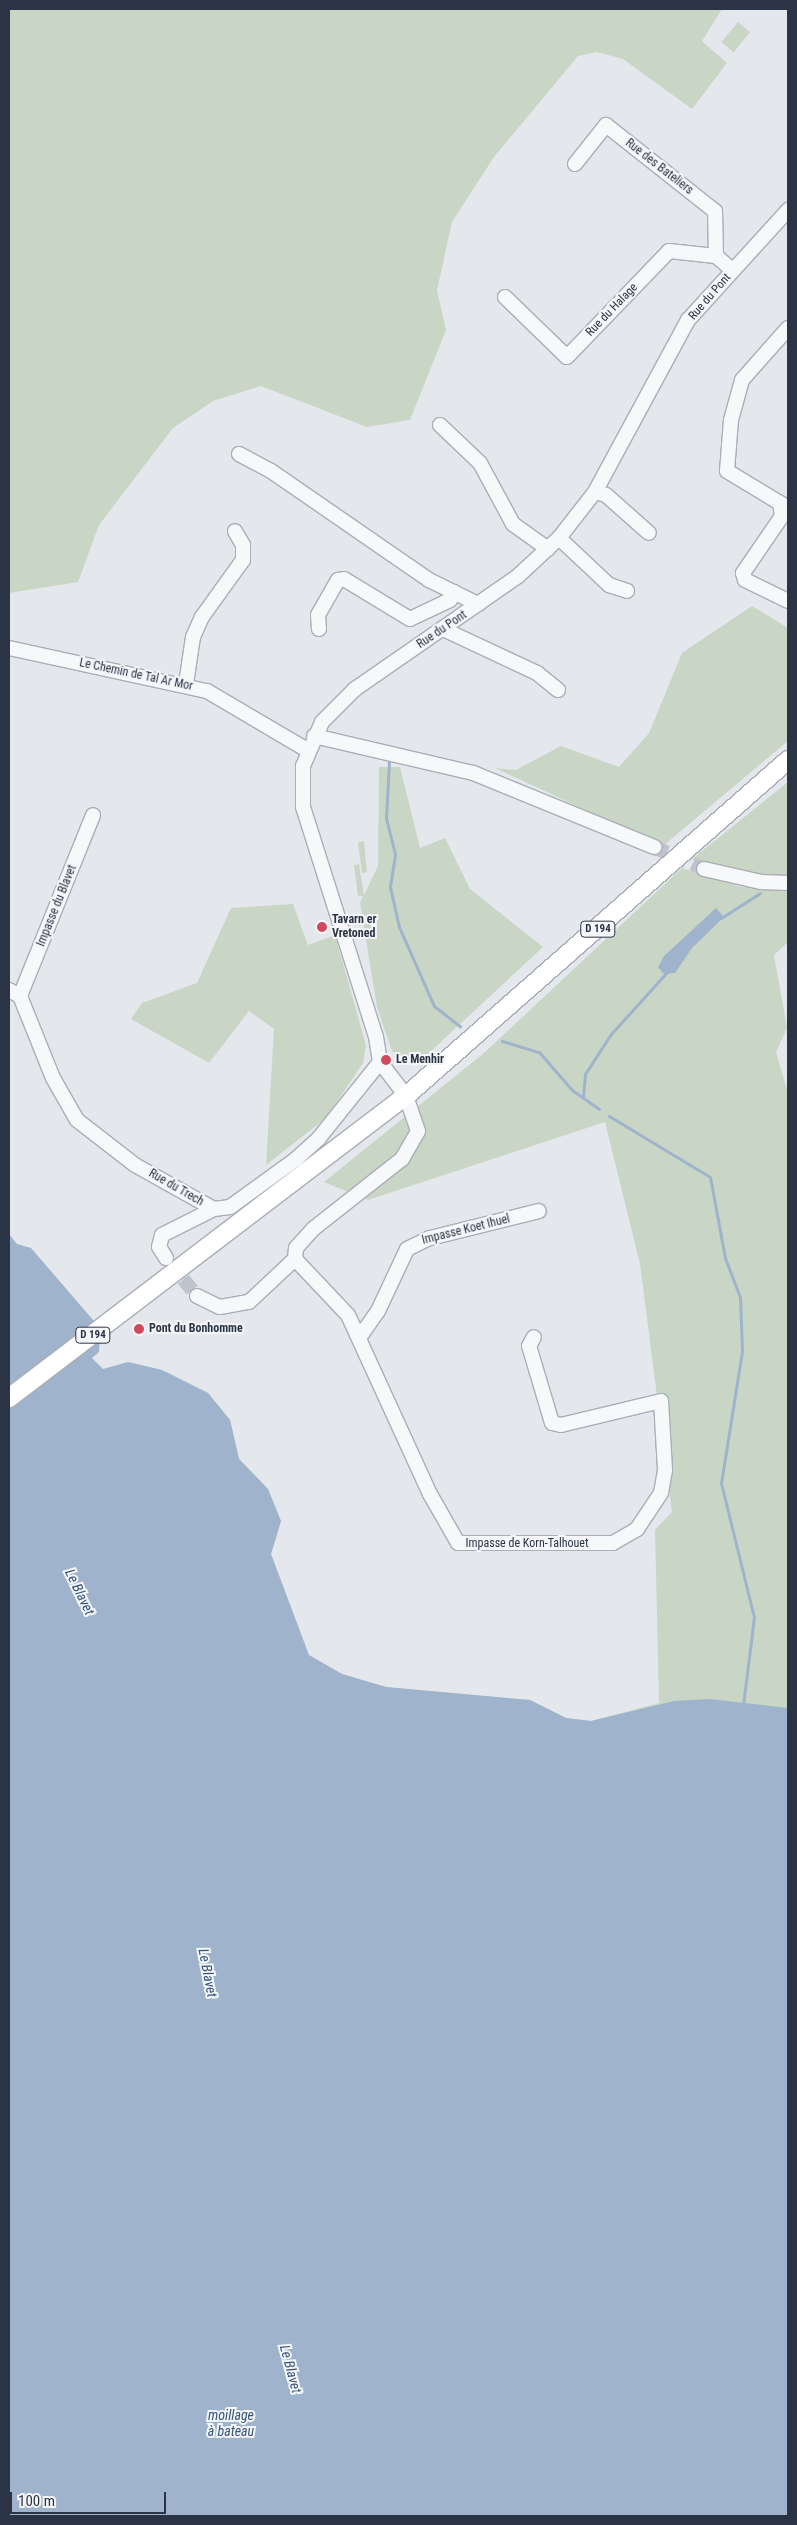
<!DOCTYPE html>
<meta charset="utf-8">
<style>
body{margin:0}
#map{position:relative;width:797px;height:2525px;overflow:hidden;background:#e4e7ec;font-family:"Roboto Condensed",sans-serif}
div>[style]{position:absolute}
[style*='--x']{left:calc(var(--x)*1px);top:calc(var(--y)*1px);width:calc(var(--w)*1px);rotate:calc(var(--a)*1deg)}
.green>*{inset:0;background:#c9d6c5;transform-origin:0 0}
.water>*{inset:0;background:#9fb4cc}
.stream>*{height:3px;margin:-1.5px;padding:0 1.5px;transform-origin:1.5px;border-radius:1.5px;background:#9fb4cc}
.minor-tunnel>*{height:14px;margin-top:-7px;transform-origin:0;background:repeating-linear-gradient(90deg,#bfc3cb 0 14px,transparent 0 21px)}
.roads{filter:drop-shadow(1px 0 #a9aeb7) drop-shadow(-1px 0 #a9aeb7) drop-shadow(0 1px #a9aeb7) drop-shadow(0 -1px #a9aeb7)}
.minor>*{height:14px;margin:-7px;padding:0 7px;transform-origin:7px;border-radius:7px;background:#f7f8fa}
.major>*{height:18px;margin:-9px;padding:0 9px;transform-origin:9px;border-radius:9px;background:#fff}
.dots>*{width:14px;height:14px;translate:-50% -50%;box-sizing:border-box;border:2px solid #f4f6f9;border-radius:50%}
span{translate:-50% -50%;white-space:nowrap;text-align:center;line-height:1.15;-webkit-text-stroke:4px #f4f6f9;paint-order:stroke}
.shield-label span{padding:1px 4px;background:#f4f6f9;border:1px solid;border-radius:4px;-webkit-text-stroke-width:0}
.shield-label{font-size:11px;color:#2b3445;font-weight:700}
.street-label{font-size:12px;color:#2b3445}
.poi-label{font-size:12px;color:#2b3445;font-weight:700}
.left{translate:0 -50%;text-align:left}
.water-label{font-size:14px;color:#34527a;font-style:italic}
.frame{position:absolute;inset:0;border:10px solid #2b3445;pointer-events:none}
.scale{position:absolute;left:10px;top:2492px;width:156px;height:22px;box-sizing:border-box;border:2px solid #2b3445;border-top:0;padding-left:6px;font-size:15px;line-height:18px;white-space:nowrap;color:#2b3445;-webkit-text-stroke:4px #f4f6f9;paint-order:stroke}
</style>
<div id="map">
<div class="green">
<div style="clip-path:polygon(9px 9px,722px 9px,702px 41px,727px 63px,692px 109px,623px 59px,597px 52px,578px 56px,494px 157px,452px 222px,437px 290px,446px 330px,410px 420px,367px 427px,261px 386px,213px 401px,173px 428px,99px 525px,78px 582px,9px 593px)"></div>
<div style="left:738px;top:22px;width:16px;height:26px;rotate:40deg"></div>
<div style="clip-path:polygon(752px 606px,788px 628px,788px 741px,663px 846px,495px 768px,516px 770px,561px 746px,619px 767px,649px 733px,682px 653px)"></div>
<div style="clip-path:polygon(379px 767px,400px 767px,420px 848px,445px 838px,470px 889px,543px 947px,416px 1065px,392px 1051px,377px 1007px,360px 903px,363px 896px,358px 896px,354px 865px,359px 864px,364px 895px,378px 866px)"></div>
<div style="clip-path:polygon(788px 782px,788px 876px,755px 875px,692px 859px)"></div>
<div style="clip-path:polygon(364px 841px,367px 872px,362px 873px,358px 842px)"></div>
<div style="clip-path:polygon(682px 868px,741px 887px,788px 888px,788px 942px,774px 955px,787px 1028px,776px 1052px,788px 1093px,788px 2516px,128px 1362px,162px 1370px,208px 1393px,230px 1420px,239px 1459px,268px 1489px,281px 1521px,271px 1554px,308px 1655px,342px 1674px,386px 1687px,530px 1700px,566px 1718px,591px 1721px,659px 1703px,655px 1530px,672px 1512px,640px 1264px,605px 1122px,368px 1200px,324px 1182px,484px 1053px)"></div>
<div style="clip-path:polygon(293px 904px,308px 945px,335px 935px,366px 1045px,363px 1063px,326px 1118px,266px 1165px,274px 1029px,249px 1011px,209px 1063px,131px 1019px,142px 1003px,197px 983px,231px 908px)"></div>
</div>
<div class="water">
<div style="clip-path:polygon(716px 908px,724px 917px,692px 948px,675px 973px,664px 974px,658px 967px,664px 956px)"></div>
<div style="clip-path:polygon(9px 1234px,17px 1244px,31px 1248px,100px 1328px,99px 1352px,92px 1358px,103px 1369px,128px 1362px,162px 1370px,208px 1393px,230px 1420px,239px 1459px,268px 1489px,281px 1521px,271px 1554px,309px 1655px,342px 1674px,386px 1687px,530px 1700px,566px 1718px,591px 1721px,674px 1701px,710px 1699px,788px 1708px,788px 2516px,9px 2516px)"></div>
</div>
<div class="stream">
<div style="--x:389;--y:762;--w:56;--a:93.1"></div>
<div style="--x:386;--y:818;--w:38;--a:76"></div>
<div style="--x:395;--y:855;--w:32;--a:99"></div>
<div style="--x:390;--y:887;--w:41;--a:77.3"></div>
<div style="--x:399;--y:927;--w:86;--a:66.1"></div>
<div style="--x:434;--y:1006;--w:33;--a:38"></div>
<div style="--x:721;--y:918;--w:46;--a:-32.7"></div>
<div style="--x:502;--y:1041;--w:39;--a:17"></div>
<div style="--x:539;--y:1052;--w:50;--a:49"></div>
<div style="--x:572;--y:1090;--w:33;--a:35"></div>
<div style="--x:583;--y:1097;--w:23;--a:-85"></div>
<div style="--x:585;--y:1074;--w:48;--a:-57"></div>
<div style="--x:611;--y:1034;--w:84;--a:-47.9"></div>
<div style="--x:609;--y:1116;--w:118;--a:31.1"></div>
<div style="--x:710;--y:1177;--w:82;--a:79.5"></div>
<div style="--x:725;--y:1258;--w:42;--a:69"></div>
<div style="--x:740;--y:1297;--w:54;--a:87.9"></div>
<div style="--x:742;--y:1351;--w:134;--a:99"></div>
<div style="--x:721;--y:1483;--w:138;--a:76.2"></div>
<div style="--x:754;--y:1617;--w:89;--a:97.1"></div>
</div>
<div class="minor-tunnel">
<div style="--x:654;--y:847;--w:55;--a:23.7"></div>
<div style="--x:170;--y:1263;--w:43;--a:50.7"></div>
</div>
<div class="roads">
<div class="minor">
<div style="--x:575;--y:164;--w:50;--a:-51.5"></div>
<div style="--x:606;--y:125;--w:139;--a:38.3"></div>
<div style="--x:715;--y:211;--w:45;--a:88.7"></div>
<div style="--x:505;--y:297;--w:86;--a:44.1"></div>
<div style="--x:567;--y:357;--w:147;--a:-46.1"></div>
<div style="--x:669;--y:251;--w:47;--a:6.1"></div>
<div style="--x:716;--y:256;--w:21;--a:41"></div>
<div style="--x:788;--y:328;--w:69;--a:131.5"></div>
<div style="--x:742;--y:380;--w:41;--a:105.4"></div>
<div style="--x:731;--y:420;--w:51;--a:94.5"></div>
<div style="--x:727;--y:471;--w:71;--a:31.2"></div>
<div style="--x:440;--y:425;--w:55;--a:43.5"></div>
<div style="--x:480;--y:463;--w:69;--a:61.6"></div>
<div style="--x:513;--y:524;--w:43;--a:35.5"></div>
<div style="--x:239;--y:454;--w:36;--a:28"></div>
<div style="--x:271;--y:471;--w:192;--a:34.6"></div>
<div style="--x:429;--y:580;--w:55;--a:26.1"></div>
<div style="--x:595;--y:492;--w:11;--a:15"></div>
<div style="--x:606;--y:495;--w:57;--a:41.5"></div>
<div style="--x:780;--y:503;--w:13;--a:81"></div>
<div style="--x:782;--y:516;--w:69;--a:124.4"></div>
<div style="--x:743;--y:573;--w:7;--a:74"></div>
<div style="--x:745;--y:580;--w:48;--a:26"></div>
<div style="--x:559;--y:538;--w:69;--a:43.2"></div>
<div style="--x:609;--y:585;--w:19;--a:18"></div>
<div style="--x:319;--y:629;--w:14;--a:-94"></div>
<div style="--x:318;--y:615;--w:40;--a:-60.3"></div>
<div style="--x:338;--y:580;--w:6;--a:-9"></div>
<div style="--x:344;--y:579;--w:77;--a:31.2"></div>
<div style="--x:410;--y:619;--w:44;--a:-25.4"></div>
<div style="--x:450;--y:600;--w:9;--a:-63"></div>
<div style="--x:443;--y:629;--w:104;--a:25.1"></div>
<div style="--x:537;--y:673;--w:27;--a:39"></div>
<div style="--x:9;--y:648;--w:203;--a:12.3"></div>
<div style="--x:207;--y:691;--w:116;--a:30.5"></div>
<div style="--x:186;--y:684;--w:48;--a:-81.5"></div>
<div style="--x:193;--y:637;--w:22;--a:-66"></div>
<div style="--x:202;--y:617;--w:70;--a:-54.3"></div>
<div style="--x:243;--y:560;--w:15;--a:-90"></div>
<div style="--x:243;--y:545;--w:16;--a:-120"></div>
<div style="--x:314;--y:736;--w:163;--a:13.1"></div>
<div style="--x:473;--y:773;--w:196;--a:22.2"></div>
<div style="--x:704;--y:869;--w:58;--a:12.8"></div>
<div style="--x:761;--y:882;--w:27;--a:2"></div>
<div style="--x:9;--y:990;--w:13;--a:29"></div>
<div style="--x:20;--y:996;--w:88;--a:68.1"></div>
<div style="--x:53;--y:1078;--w:48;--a:60.3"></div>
<div style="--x:77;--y:1120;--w:73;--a:37.8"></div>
<div style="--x:135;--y:1165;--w:90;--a:29.1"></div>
<div style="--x:214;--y:1209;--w:16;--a:-7"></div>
<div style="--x:230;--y:1207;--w:82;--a:-36"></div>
<div style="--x:296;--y:1159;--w:31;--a:-42"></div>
<div style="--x:319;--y:1138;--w:97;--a:-51.2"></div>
<div style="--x:20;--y:996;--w:195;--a:-68"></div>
<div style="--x:166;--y:1258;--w:13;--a:-122"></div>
<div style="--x:159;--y:1247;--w:12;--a:-76"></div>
<div style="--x:162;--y:1235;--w:58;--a:-26.6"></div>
<div style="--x:295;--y:1259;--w:77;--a:46.6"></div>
<div style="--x:348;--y:1315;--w:197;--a:65.4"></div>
<div style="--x:430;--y:1494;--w:56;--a:60.3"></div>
<div style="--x:458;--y:1543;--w:155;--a:0"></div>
<div style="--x:613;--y:1543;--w:28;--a:-30"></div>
<div style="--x:637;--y:1529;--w:43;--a:-56.3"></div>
<div style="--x:661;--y:1493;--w:23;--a:-80"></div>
<div style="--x:665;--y:1470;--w:69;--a:-93.3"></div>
<div style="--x:661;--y:1401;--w:103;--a:166.5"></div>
<div style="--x:561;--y:1425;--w:9;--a:-167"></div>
<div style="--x:552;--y:1423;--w:80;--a:-106.6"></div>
<div style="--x:529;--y:1346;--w:10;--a:-61"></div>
<div style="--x:197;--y:1296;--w:25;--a:26"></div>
<div style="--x:220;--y:1307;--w:29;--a:-10"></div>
<div style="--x:249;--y:1302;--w:63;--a:-43.1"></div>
<div style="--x:295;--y:1259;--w:11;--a:-85"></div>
<div style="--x:296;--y:1248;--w:25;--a:-48"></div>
<div style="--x:313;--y:1229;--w:113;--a:-38.2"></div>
<div style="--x:402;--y:1159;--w:32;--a:-60"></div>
<div style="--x:418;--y:1131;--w:37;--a:-109"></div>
<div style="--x:406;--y:1096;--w:43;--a:-127.4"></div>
<div style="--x:380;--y:1062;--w:25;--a:-99"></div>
<div style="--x:376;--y:1037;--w:241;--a:-107.6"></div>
<div style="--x:303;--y:807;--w:41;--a:-90"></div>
<div style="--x:303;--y:766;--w:48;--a:-66.6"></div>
<div style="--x:322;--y:722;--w:47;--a:-45"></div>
<div style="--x:355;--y:689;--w:198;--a:-34.7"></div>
<div style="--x:518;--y:576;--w:56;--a:-42.8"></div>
<div style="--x:559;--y:538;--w:58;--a:-52"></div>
<div style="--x:595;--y:492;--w:196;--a:-61.6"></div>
<div style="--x:688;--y:320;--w:149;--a:-47.7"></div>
<div style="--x:359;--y:1338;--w:33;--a:-55"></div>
<div style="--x:378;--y:1311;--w:68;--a:-64.9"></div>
<div style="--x:407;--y:1249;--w:25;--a:-26"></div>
<div style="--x:430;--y:1238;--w:112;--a:-13.9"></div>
</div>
<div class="major">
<div style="--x:9;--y:1398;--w:499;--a:-37.3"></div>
<div style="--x:406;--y:1096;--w:509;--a:-41.33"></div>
</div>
</div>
<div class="dots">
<div style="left:322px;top:927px;background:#d1495b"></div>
<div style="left:386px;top:1060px;background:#d1495b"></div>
<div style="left:139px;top:1329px;background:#d1495b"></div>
</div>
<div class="shield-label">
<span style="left:598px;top:929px">D 194</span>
<span style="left:93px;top:1335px">D 194</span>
</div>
<div class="street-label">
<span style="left:659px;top:167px;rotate:38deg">Rue des Bateliers</span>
<span style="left:710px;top:297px;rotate:-49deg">Rue du Pont</span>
<span style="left:612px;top:310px;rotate:-46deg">Rue du Halage</span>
<span style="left:442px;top:630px;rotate:-34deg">Rue du Pont</span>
<span style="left:136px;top:675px;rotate:12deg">Le Chemin de Tal Ar Mor</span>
<span style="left:57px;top:906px;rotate:-68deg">Impasse du Blavet</span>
<span style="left:176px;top:1188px;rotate:30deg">Rue du Trech</span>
<span style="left:466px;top:1230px;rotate:-14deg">Impasse Koet Ihuel</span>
<span style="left:527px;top:1544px">Impasse de Korn-Talhouet</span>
</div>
<div class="poi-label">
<span class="left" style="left:332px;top:927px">Tavarn er<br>Vretoned</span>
<span class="left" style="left:396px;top:1060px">Le Menhir</span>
<span class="left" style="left:149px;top:1329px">Pont du Bonhomme</span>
</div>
<div class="water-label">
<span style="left:80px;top:1592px;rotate:64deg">Le Blavet</span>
<span style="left:208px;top:1973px;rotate:79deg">Le Blavet</span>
<span style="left:291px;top:2369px;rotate:75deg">Le Blavet</span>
<span style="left:231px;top:2423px">moillage<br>à bateau</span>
</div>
<div class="frame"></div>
<div class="scale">100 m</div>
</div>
